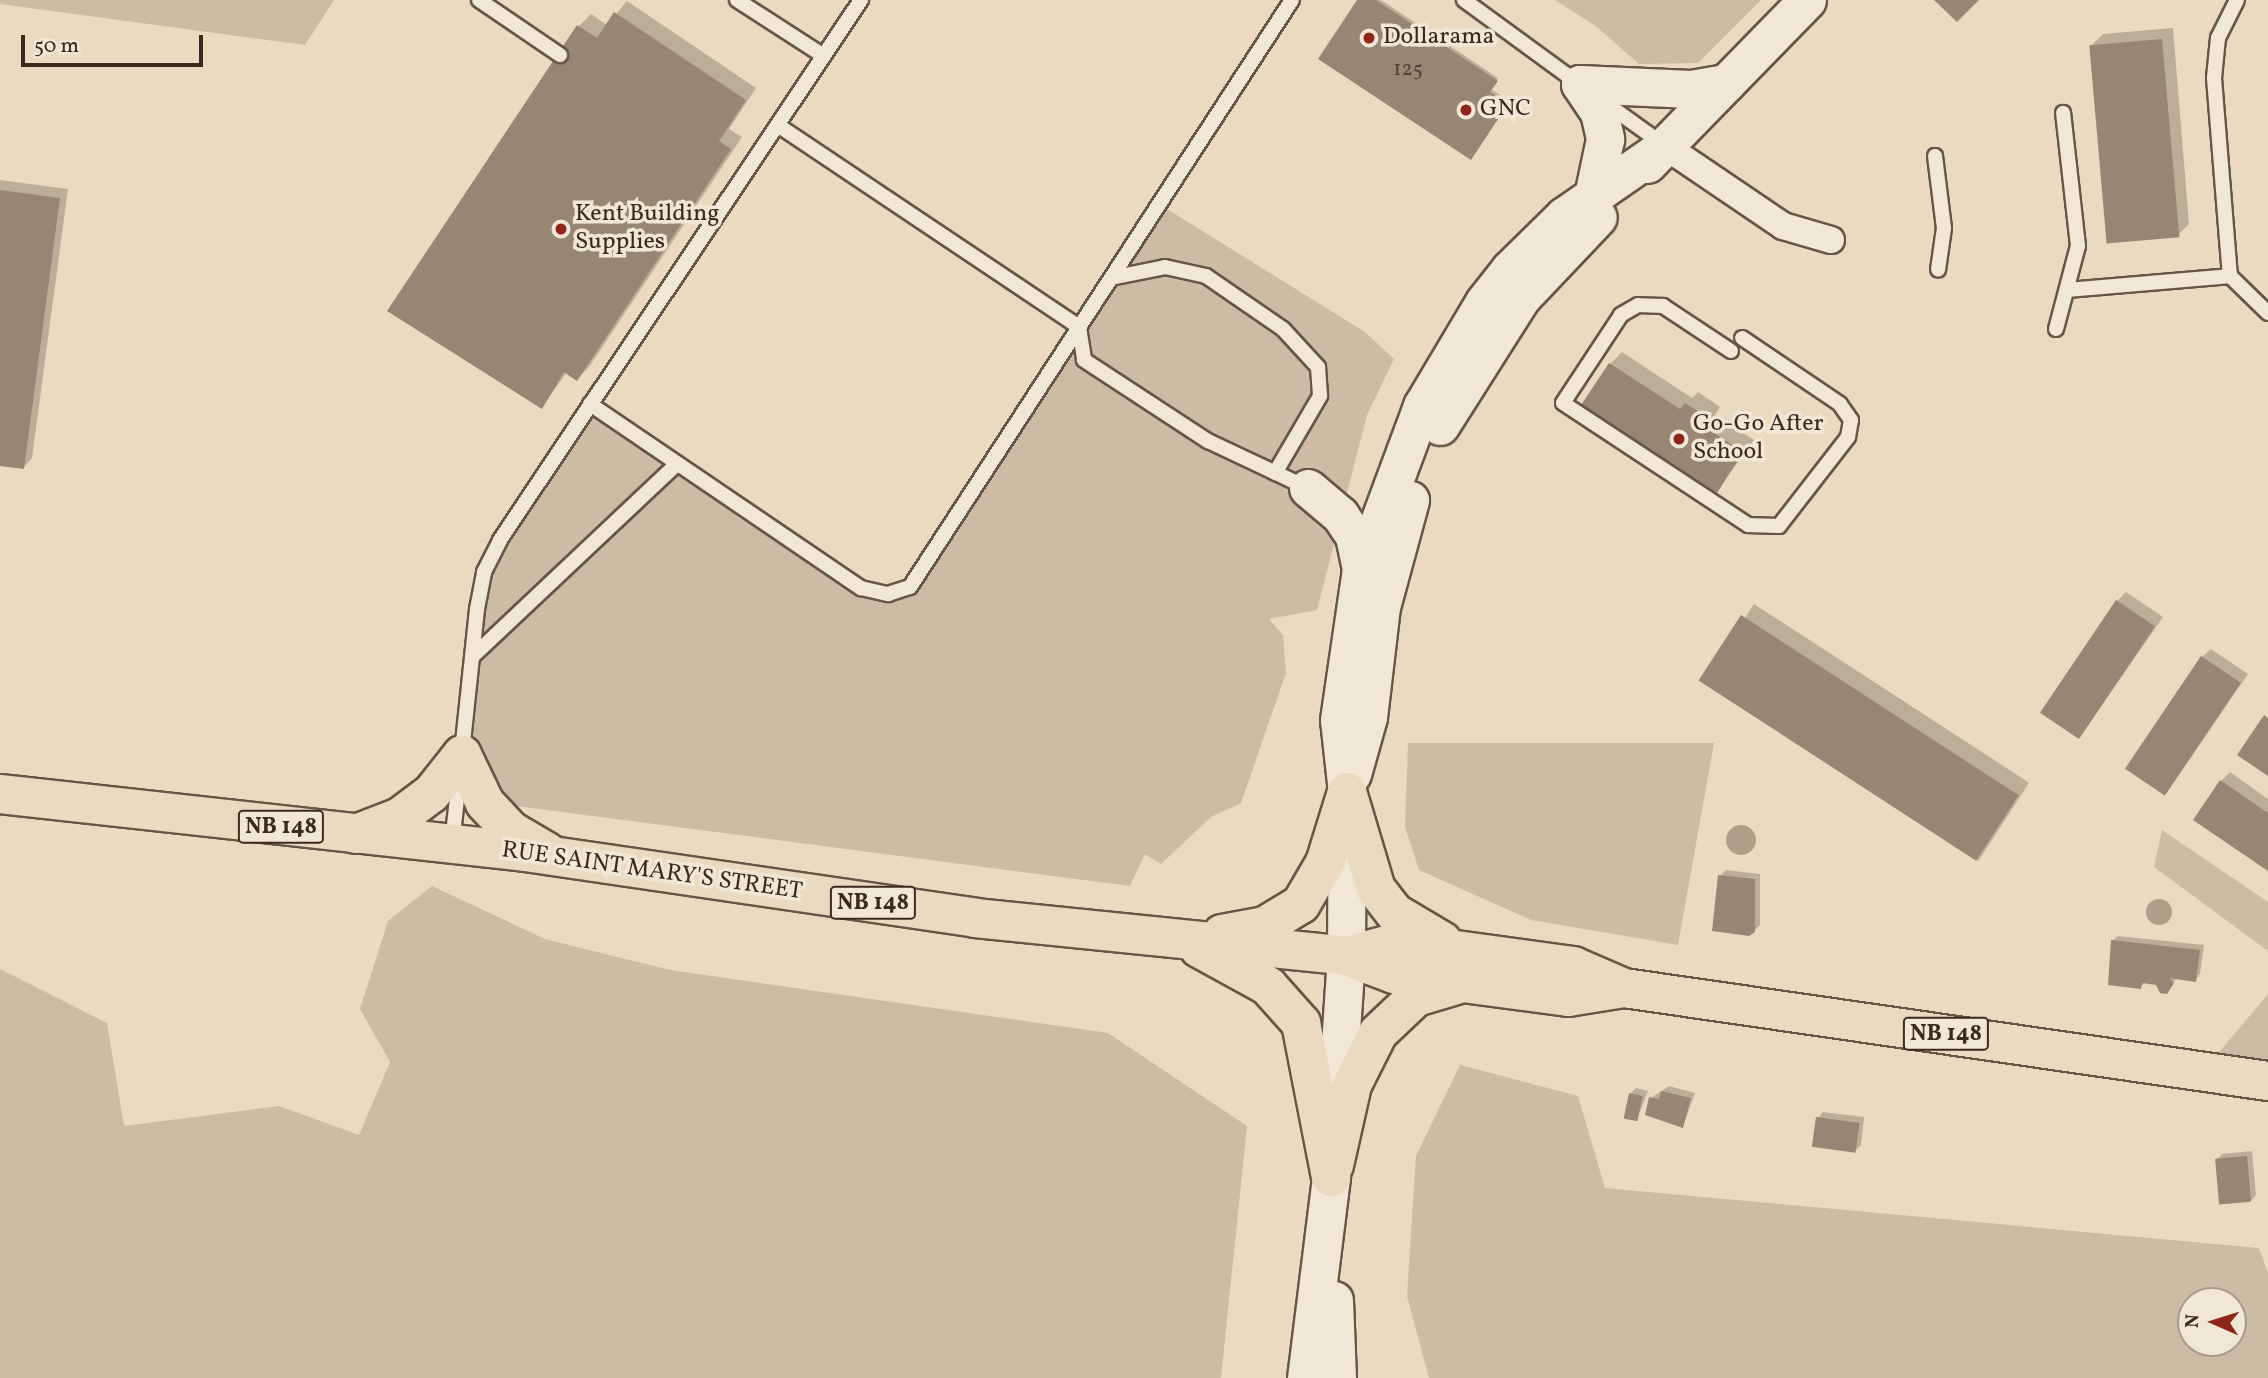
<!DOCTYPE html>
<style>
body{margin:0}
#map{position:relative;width:2268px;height:1378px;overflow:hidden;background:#eadac0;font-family:Vollkorn,serif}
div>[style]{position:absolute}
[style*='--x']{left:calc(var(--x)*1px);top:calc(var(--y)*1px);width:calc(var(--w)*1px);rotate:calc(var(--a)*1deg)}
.green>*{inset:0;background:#ccbca5}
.water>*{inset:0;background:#ae9e8a}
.round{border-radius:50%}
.shadow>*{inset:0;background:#0003;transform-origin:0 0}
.building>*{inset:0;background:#968673;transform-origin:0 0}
.roads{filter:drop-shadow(2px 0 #665648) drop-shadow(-2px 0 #665648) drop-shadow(0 2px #665648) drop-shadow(0 -2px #665648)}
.lane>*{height:14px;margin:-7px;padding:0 7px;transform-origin:7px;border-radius:7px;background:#f1e7d6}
.street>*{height:26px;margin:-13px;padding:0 13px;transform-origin:13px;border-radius:13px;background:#f1e7d6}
.secondary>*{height:37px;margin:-18.5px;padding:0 18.5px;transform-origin:18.5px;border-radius:18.5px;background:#f1e7d6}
.primary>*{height:38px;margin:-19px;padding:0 19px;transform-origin:19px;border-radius:19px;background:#eadac0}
.dots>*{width:19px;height:19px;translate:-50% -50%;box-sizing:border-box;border:4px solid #f1e7d6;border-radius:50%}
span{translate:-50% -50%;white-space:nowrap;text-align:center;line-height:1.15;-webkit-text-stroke:7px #f1e7d6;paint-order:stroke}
.number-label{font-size:21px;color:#514135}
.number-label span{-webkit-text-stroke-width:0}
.shield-label span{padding:2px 5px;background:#f1e7d6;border:2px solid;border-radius:5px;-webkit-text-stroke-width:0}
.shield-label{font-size:23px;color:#3a2a20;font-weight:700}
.poi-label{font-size:24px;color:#3a2a20}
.left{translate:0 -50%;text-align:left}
.street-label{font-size:24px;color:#3a2a20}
.north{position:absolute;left:2177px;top:1287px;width:70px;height:70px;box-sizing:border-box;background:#f1e7d6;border:2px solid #a89b8d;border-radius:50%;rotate:273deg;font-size:19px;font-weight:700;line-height:28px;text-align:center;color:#3a2a20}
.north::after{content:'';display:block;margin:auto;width:24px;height:32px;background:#8f2418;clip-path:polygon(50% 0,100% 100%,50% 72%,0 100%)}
.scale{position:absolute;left:21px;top:35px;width:182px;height:32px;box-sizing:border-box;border:4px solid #3a2a20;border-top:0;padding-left:9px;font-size:21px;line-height:24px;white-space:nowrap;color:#3a2a20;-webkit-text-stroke:5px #f1e7d6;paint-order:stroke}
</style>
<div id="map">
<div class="green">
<div style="clip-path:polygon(0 0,334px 0,305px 45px,0 4px)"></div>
<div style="clip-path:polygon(1555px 0,1761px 0,1698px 63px,1639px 64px,1597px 27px)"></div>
<div style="clip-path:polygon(1159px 204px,1365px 332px,1394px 359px,1367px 415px,1317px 610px,1269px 619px,1283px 635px,1286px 673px,1241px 803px,1211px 817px,1161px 864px,1145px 854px,1130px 886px,501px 804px,462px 755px,484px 572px,590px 404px,861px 588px,910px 587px)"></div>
<div style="clip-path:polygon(1408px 743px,1714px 743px,1678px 945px,1531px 920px,1419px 870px,1405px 827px)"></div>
<div style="clip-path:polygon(2162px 830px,2268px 902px,2268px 951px,2154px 867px)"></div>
<div style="clip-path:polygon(432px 886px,545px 939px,670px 970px,1108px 1033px,1247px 1126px,1221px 1378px,0 1378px,0 969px,107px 1023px,124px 1126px,279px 1106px,359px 1135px,390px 1062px,360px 1009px,388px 921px)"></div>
<div style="clip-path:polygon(2268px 994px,2268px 1064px,2215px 1057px)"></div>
<div style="clip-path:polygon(evenodd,1460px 1065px,1578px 1096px,1605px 1188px,2259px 1248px,2268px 1273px,2268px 1378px,1429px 1378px,1407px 1296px,1416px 1156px,1460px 1065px,2191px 1301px,2233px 1301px,2233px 1343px,2191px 1343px,2191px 1301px)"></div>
</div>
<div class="water">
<div class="round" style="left:1726px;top:825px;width:30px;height:30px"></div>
<div class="round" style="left:2146px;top:899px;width:26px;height:26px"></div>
</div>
<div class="shadow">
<div style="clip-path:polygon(1359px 0,1381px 0,1498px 78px,1491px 89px,1509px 101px,1473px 156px)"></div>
<div style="clip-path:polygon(627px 1px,756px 88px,729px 129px,742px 137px,589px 367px,577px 379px,567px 372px,542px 407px,389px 311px,579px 26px,591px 14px,607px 25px)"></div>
<div style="clip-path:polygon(2173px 28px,2189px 224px,2177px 236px,2091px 46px,2103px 34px)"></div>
<div style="clip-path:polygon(0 180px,68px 189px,32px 458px,24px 467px,0 464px)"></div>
<div style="clip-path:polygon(1622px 352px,1692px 398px,1698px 392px,1720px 407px,1715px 415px,1754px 440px,1717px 491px,1610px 364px)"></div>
<div style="clip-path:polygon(2126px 592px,2163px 617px,2080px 737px,2117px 601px)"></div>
<div style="left:1754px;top:604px;width:328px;height:93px;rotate:33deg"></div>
<div style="clip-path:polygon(2211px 649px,2248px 674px,2166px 794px,2202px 657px)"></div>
<div style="clip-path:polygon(2230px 772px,2268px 799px,2268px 869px,2221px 781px)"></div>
<div style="clip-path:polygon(1726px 870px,1760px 874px,1760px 925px,1754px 931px,1720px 876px)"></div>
<div style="clip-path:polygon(2118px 936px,2204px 945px,2200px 974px,2195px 980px,2177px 977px,2167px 992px,2158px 983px,2146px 982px,2140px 987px,2112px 941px)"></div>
<div style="clip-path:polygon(1669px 1086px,1695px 1093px,1683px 1126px,1651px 1098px)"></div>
<div style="clip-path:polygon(1636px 1088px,1648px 1091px,1637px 1119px,1630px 1094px)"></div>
<div style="clip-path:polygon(1823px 1112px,1864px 1117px,1861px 1145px,1855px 1151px,1818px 1118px)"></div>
<div style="clip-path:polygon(2252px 1151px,2256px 1195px,2251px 1201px,2217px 1160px,2222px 1154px)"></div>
</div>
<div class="building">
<div style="clip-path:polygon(1357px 0,1376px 0,1498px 81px,1490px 92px,1508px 104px,1471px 160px,1318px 59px)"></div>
<div style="clip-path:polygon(1934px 0,1979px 0,1957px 22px)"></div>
<div style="clip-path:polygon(614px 12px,746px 100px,719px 141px,731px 149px,577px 381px,564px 372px,542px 409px,387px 311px,577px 25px,597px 38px)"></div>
<div style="left:2162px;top:39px;width:199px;height:73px;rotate:85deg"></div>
<div style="clip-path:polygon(0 190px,60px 198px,24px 469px,0 466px)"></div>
<div style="clip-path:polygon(1609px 363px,1680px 409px,1685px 403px,1710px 419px,1705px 427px,1743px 452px,1717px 493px,1581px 405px)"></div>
<div style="left:2116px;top:600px;width:47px;height:136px;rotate:34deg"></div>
<div style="left:1741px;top:615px;width:331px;height:78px;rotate:33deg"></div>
<div style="left:2201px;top:656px;width:48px;height:136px;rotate:34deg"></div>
<div style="clip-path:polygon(2264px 715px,2268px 718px,2268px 776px,2237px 755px)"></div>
<div style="clip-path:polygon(2220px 780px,2268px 813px,2268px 871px,2193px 820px)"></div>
<div style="clip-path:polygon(1718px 875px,1755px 879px,1755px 932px,1749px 936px,1712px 931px)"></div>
<div style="clip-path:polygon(2111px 940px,2200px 950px,2196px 982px,2169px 978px,2174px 983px,2167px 994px,2160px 993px,2156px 985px,2142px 983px,2141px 989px,2108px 985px)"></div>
<div style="clip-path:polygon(1661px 1091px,1691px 1098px,1683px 1128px,1645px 1115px,1649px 1097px,1659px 1099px)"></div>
<div style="left:1629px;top:1093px;width:14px;height:26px;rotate:12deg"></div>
<div style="left:1816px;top:1117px;width:44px;height:30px;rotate:8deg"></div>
<div style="left:2247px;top:1156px;width:46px;height:32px;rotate:85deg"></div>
</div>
<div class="roads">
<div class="lane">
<div style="--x:479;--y:0;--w:98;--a:34.2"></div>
<div style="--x:737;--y:0;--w:103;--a:32.8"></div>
<div style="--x:1464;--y:0;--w:142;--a:36.1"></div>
<div style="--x:2237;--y:0;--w:42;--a:116.6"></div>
<div style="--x:2218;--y:38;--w:40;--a:95.7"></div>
<div style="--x:2214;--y:78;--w:199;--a:85.4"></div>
<div style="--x:2230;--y:276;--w:53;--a:44.2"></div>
<div style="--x:1604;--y:102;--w:74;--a:35.6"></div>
<div style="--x:779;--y:126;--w:361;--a:33.8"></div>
<div style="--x:1079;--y:327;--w:33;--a:81"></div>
<div style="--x:1084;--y:360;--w:148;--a:33.2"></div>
<div style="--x:1208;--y:441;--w:110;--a:25.2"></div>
<div style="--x:1935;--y:156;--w:73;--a:82.9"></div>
<div style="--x:1944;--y:228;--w:42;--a:98.1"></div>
<div style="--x:1111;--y:278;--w:55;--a:-11.5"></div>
<div style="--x:1165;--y:267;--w:42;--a:12.4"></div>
<div style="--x:1206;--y:276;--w:93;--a:34.5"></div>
<div style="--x:1283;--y:329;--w:52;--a:47.4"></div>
<div style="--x:1318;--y:367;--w:29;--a:86"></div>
<div style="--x:1320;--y:396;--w:89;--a:120.3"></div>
<div style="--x:2068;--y:290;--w:163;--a:-4.9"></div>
<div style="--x:2056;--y:329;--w:86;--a:-75.2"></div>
<div style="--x:2078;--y:246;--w:134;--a:-96.4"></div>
<div style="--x:1731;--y:351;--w:82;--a:-146.5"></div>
<div style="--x:1663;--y:306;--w:25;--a:-178"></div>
<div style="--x:1638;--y:305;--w:20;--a:150"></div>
<div style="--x:1621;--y:315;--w:105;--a:123.4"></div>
<div style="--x:1563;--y:403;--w:222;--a:33.4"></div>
<div style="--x:1748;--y:525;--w:31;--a:2"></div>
<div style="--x:1779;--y:526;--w:113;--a:-52.2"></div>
<div style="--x:1848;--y:437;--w:17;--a:-80"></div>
<div style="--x:1851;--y:420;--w:19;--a:-125"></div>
<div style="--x:1840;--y:404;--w:118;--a:-146"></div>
<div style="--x:590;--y:404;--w:328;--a:34.2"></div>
<div style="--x:861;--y:588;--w:28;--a:13"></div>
<div style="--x:888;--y:594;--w:23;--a:-18"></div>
<div style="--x:910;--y:587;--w:700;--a:-56.95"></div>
<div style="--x:472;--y:657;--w:282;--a:-43.3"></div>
<div style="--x:462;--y:752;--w:144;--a:-84"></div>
<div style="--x:477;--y:609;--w:38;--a:-79"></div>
<div style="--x:484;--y:572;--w:36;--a:-63"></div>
<div style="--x:500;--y:540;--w:650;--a:-56.24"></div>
<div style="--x:452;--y:843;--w:71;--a:-83.6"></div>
</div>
<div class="street">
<div style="--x:1665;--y:146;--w:143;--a:34.1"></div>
<div style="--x:1783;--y:226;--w:50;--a:16.3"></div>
</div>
<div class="secondary">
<div style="--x:1580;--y:84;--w:111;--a:2.6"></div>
<div style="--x:1691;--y:89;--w:36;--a:-10"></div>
<div style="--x:1580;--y:84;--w:34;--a:56"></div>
<div style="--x:1599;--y:112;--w:28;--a:77"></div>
<div style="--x:1605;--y:139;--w:58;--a:101.9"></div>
<div style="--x:1647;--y:164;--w:229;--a:-45.7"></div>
<div style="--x:1440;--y:426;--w:153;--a:-57.6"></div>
<div style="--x:1522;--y:297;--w:110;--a:-46.5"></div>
<div style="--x:1308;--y:488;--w:42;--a:40.2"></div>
<div style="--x:1340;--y:515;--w:25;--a:56"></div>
<div style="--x:1354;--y:536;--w:35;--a:78"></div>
<div style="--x:1352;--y:774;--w:59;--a:-74.3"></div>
<div style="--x:1368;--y:717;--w:111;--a:-83.3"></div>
<div style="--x:1381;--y:607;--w:111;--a:-74.8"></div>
<div style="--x:1334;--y:1300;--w:78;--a:87.8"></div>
<div style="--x:1306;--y:1378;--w:203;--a:-82.9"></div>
<div style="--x:1331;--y:1177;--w:222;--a:-86.1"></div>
<div style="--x:1346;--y:956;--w:164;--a:-89.7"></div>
<div style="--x:1347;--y:792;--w:72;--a:-96.3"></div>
<div style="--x:1339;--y:720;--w:152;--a:-81.7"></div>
<div style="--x:1361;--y:570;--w:175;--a:-69.6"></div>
<div style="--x:1422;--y:406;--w:121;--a:-59.2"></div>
<div style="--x:1484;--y:302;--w:42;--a:-51.8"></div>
<div style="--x:1510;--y:269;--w:76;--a:-44.5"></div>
<div style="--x:1564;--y:216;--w:123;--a:-34.7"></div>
</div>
<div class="primary">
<div style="--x:1347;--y:792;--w:101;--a:73.4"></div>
<div style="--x:1376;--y:889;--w:31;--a:52"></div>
<div style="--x:1395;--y:913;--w:55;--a:30.8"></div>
<div style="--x:0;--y:794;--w:528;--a:6.3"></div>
<div style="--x:525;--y:852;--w:455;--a:8.3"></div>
<div style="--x:975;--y:918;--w:373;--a:5.8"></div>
<div style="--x:1346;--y:956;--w:51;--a:20.6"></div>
<div style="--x:1394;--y:974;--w:176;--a:7.5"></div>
<div style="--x:1568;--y:997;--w:57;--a:-9.1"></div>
<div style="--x:356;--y:834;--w:47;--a:-21.1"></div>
<div style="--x:400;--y:817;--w:39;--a:-37"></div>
<div style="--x:431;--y:794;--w:50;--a:-51.5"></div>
<div style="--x:462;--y:755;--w:53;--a:64.4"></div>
<div style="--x:485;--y:803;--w:37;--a:47"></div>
<div style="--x:510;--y:830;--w:43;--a:30.7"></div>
<div style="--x:1222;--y:934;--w:44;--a:-10.5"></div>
<div style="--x:1265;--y:926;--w:42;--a:-31.4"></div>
<div style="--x:1301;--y:904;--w:48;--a:-59.7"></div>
<div style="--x:1325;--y:863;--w:74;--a:-72.8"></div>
<div style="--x:1199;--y:948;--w:79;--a:28.8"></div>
<div style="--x:1268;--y:986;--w:50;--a:48.3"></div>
<div style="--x:1301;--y:1023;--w:157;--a:79"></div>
<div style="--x:1346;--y:956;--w:54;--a:-15.1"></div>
<div style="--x:1398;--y:942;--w:177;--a:7.8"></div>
<div style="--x:1573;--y:966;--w:56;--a:23.3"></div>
<div style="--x:1624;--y:988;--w:651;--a:8.22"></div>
<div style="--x:1334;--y:1165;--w:82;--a:-77.3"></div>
<div style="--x:1352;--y:1085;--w:58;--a:-63.4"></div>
<div style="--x:1378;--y:1033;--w:52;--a:-43.5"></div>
<div style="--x:1416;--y:997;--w:42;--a:-16.7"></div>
</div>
</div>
<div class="dots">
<div style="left:1369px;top:38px;background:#8f2418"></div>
<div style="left:1466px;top:110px;background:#8f2418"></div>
<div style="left:561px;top:229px;background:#8f2418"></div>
<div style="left:1679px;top:439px;background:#8f2418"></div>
</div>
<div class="number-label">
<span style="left:1408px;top:70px">125</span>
</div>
<div class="shield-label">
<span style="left:281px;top:827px">NB 148</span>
<span style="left:873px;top:903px">NB 148</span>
<span style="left:1946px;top:1034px">NB 148</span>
</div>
<div class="poi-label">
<span class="left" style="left:1383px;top:38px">Dollarama</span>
<span class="left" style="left:1480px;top:110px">GNC</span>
<span class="left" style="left:575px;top:229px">Kent Building<br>Supplies</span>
<span class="left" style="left:1693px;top:439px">Go-Go After<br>School</span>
</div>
<div class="street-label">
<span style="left:652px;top:872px;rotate:8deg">RUE SAINT MARY'S STREET</span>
</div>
<div class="north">N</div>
<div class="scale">50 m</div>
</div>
